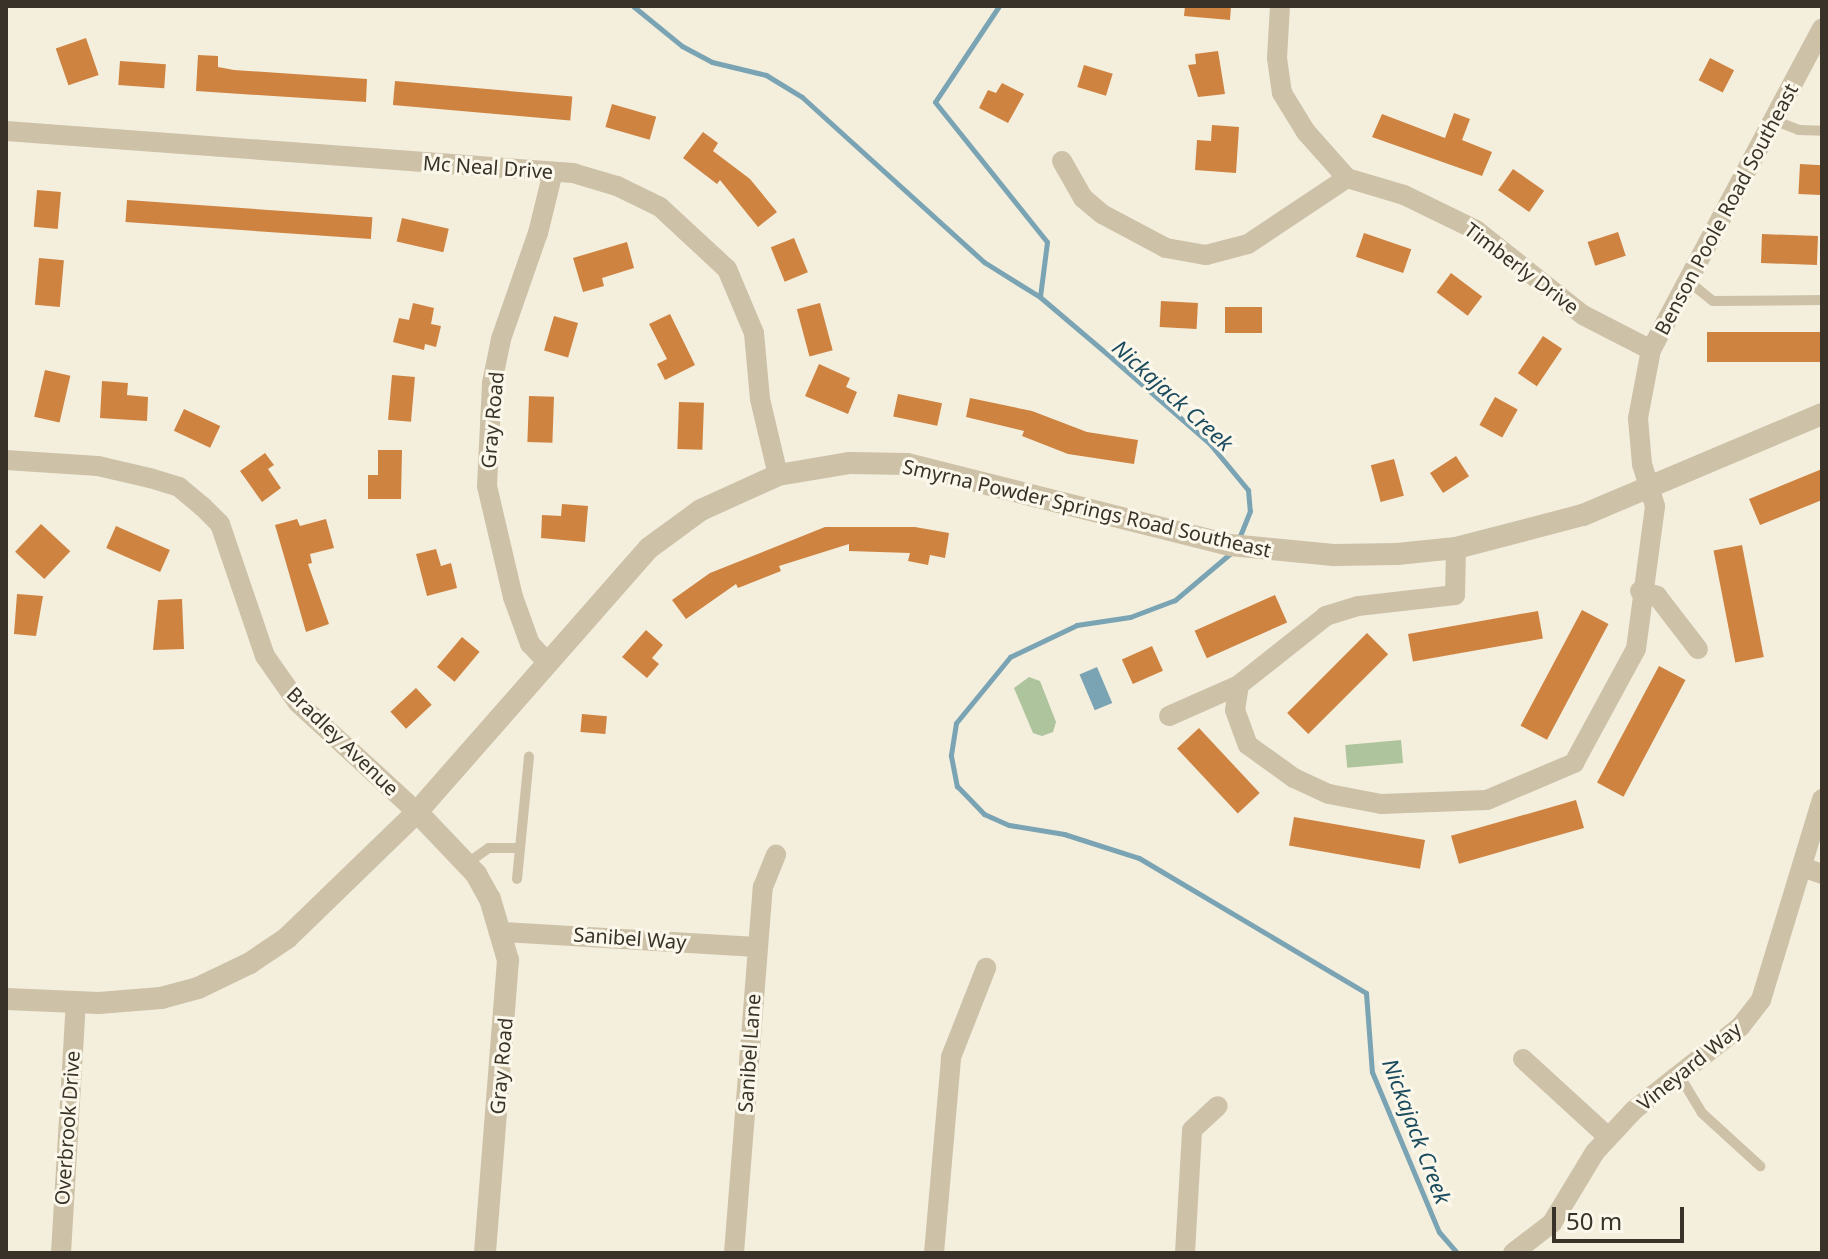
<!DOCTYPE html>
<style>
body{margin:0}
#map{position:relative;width:1828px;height:1259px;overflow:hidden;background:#f4eedd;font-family:"Noto Sans",sans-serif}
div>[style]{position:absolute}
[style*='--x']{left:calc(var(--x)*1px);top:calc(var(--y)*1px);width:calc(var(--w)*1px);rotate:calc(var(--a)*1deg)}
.green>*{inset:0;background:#aec49c;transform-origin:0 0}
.water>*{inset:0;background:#7aa4b3;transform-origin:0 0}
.stream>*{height:5px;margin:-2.5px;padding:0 2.5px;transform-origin:2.5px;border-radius:2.5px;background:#7aa4b3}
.building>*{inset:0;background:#ce8341;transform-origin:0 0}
.service>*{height:10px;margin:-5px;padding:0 5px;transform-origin:5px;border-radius:5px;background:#cdc1a8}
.minor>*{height:20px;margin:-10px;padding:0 10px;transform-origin:10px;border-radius:10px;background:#cdc1a8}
.tertiary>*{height:22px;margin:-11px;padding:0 11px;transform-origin:11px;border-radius:11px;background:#cdc1a8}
span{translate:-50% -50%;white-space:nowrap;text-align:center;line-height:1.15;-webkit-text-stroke:6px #fbf7ea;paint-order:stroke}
.street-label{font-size:20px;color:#393228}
.water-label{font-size:22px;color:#1b4b5e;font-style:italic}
.frame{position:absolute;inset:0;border:8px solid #393228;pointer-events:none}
.scale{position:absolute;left:1552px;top:1207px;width:132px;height:36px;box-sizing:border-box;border:4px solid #393228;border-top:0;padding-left:10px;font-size:24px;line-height:28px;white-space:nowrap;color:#393228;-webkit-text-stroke:6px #fbf7ea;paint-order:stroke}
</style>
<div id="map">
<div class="green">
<div style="clip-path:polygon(1029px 677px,1040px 681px,1056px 722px,1053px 732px,1042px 736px,1033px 733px,1014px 688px)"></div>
<div style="left:1401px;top:740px;width:23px;height:56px;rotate:85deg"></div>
</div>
<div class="water">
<div style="left:1097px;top:667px;width:39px;height:19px;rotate:67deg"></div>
</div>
<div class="stream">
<div style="--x:633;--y:6;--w:63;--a:39.2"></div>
<div style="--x:682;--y:46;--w:34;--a:28"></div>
<div style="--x:712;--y:62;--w:56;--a:13.5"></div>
<div style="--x:766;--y:75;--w:42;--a:31.4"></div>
<div style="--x:802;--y:97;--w:246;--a:42.2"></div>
<div style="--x:984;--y:262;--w:66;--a:32"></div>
<div style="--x:1040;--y:297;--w:96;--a:40.3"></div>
<div style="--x:1113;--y:359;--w:129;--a:41.2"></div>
<div style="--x:1210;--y:444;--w:60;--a:50.4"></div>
<div style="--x:1248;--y:490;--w:21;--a:85"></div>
<div style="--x:1250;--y:511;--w:31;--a:112"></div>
<div style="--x:999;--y:6;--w:115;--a:123.7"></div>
<div style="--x:935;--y:102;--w:179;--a:51.3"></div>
<div style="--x:1047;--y:242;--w:55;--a:97.3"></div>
<div style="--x:1232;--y:552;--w:75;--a:139.9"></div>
<div style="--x:1175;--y:600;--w:48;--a:159.3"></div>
<div style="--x:1130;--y:617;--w:54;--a:171.4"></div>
<div style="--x:1077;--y:625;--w:74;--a:154.5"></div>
<div style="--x:1010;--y:657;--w:85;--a:129.3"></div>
<div style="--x:956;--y:723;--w:33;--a:99"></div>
<div style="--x:951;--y:756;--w:31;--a:79"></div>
<div style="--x:957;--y:786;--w:39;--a:46"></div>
<div style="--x:984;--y:814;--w:27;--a:24"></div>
<div style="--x:1009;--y:825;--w:56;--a:9.3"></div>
<div style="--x:1064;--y:834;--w:79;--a:17.7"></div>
<div style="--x:1139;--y:858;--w:264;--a:30.7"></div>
<div style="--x:1366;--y:993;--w:79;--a:85.7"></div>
<div style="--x:1372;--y:1072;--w:173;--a:67.3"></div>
<div style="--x:1439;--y:1232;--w:28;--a:49"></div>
</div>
<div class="building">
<div style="clip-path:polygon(1185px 6px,1231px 6px,1230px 20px,1184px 16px)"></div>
<div style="left:86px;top:38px;width:39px;height:32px;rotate:71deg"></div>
<div style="clip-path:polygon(1218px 51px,1225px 94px,1198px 97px,1188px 65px,1196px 64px,1195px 54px)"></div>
<div style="clip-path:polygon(198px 55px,218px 56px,218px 67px,234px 70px,367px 79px,366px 102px,196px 91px)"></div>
<div style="left:1710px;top:58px;width:27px;height:25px;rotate:27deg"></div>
<div style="left:120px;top:61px;width:46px;height:24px;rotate:4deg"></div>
<div style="left:1084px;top:65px;width:30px;height:23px;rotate:17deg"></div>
<div style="left:395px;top:81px;width:178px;height:24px;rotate:5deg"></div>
<div style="clip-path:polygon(1002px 83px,1024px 94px,1008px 123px,979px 108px,988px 90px,996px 93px)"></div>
<div style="left:612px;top:104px;width:46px;height:24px;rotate:16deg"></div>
<div style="clip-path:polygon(1454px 113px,1470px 119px,1462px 140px,1492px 152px,1482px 176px,1372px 137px,1382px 114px,1445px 138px)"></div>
<div style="clip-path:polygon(1212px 125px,1239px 127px,1236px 173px,1195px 170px,1197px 140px,1211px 141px)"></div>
<div style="clip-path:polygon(703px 132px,718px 143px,713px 151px,750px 179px,777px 212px,758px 227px,720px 180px,717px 184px,683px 158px)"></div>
<div style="left:1800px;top:164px;width:22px;height:30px;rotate:3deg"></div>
<div style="left:1513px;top:169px;width:38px;height:26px;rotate:35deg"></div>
<div style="left:37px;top:190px;width:24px;height:37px;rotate:5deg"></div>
<div style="left:127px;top:200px;width:246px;height:22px;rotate:4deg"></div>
<div style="left:402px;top:218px;width:48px;height:24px;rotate:13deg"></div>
<div style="left:1618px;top:232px;width:25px;height:32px;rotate:72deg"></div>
<div style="left:1364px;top:233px;width:50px;height:25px;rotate:19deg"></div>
<div style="left:1762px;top:234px;width:56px;height:29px;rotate:2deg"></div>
<div style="left:794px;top:238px;width:37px;height:25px;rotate:68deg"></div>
<div style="clip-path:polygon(627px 242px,634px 268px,602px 278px,604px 286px,583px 292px,573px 258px)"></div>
<div style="left:39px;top:258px;width:25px;height:47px;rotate:5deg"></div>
<div style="left:1451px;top:273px;width:39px;height:24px;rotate:37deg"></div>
<div style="left:1161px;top:301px;width:37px;height:26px;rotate:3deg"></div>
<div style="clip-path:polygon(413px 303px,434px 308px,431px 324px,441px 326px,436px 347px,425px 344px,424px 350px,393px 342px,399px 318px,409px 320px)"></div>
<div style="left:820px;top:303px;width:49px;height:24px;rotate:75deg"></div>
<div style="left:1225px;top:307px;width:37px;height:26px"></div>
<div style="clip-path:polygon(670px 314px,695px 365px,665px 380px,657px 364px,667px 359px,649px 324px)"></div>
<div style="left:554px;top:316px;width:25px;height:36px;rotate:16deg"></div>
<div style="left:1707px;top:332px;width:113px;height:30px"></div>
<div style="left:1543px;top:336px;width:23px;height:45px;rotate:34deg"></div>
<div style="clip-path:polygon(819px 364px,850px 378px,846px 387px,857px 392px,848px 414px,805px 396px)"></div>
<div style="left:45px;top:370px;width:26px;height:48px;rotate:13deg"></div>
<div style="left:392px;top:375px;width:23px;height:45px;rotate:5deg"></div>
<div style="clip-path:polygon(102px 381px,128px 383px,127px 395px,148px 397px,147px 421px,100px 418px)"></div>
<div style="left:898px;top:394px;width:45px;height:23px;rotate:12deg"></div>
<div style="left:529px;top:396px;width:25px;height:46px;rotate:2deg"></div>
<div style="left:1495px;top:397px;width:26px;height:32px;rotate:29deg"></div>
<div style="clip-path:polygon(970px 398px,1032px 411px,1087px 432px,1138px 440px,1134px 464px,1068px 454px,1022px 436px,1024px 431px,966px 417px)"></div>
<div style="left:679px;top:402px;width:25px;height:47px;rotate:2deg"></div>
<div style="left:184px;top:409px;width:40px;height:24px;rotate:25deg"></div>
<div style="clip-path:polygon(378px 450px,402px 450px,401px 499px,368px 499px,368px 475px,378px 475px)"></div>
<div style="clip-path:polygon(265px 453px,274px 465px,268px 469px,281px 488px,262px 502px,240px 471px)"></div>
<div style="left:1456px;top:456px;width:24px;height:31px;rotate:57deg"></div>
<div style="left:1394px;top:459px;width:38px;height:24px;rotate:75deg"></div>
<div style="clip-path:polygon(1822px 469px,1822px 500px,1760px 525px,1749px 499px)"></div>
<div style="clip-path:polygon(562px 504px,588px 506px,585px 542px,541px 538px,542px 515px,561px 516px)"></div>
<div style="clip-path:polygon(297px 519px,300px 526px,326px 519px,334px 548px,310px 554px,312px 563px,308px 564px,329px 624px,306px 632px,275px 525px)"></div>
<div style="left:41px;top:524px;width:40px;height:38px;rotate:43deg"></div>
<div style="left:116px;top:526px;width:59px;height:24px;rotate:24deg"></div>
<div style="clip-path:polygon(825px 527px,915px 527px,949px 533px,945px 558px,930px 555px,928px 565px,908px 561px,910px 553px,849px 551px,849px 544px,779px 566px,781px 571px,738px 588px,736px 584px,686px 619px,672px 600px,710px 573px)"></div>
<div style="left:1742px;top:545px;width:114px;height:29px;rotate:79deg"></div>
<div style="clip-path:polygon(436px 549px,441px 566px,451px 563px,457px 588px,427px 596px,416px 554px)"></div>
<div style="clip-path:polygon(17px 594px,43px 596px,36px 636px,14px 634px)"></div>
<div style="left:1275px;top:595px;width:30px;height:88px;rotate:66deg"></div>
<div style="clip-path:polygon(182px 599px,184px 649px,153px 650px,158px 600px)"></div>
<div style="left:1582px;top:610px;width:30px;height:131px;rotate:28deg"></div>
<div style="left:1538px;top:611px;width:28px;height:132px;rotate:80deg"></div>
<div style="clip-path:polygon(646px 630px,663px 645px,652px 658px,659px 664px,647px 678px,622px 657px)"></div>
<div style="left:1367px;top:633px;width:30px;height:113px;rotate:45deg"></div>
<div style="left:462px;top:637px;width:23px;height:39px;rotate:40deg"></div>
<div style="left:1152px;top:646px;width:27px;height:33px;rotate:66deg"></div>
<div style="left:1659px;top:666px;width:30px;height:132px;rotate:28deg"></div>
<div style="left:416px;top:688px;width:23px;height:35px;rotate:47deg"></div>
<div style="left:582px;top:714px;width:25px;height:18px;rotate:5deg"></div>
<div style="left:1199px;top:728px;width:89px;height:30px;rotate:47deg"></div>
<div style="left:1576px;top:800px;width:29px;height:130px;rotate:74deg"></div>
<div style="left:1294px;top:817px;width:133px;height:29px;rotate:10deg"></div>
</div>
<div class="service">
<div style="--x:1773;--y:120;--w:28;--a:21"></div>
<div style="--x:1799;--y:130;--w:23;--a:2"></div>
<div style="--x:1687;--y:280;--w:33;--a:39"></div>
<div style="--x:1713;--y:301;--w:109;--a:-0.5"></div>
<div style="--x:466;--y:864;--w:28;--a:-35"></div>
<div style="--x:489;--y:848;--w:29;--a:0"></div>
<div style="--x:517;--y:879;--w:123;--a:-84.4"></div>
<div style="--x:1679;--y:1075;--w:44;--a:58.8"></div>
<div style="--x:1702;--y:1113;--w:79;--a:42.4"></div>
</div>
<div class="minor">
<div style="--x:1280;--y:6;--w:52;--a:93.3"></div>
<div style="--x:1277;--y:58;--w:35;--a:82"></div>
<div style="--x:1282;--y:93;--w:46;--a:58.4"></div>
<div style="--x:1306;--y:132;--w:62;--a:48.3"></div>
<div style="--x:1347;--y:178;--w:59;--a:16.6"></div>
<div style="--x:1404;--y:195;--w:80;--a:25.9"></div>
<div style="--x:1476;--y:230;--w:137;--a:38.5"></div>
<div style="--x:1583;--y:315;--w:76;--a:27.2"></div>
<div style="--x:6;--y:131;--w:569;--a:4.24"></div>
<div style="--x:573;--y:173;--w:46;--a:16.5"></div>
<div style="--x:617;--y:186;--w:48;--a:26"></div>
<div style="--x:660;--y:207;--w:91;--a:42.8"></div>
<div style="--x:727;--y:269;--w:69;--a:67.1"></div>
<div style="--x:754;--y:333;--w:66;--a:84.8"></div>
<div style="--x:760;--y:399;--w:78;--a:76.7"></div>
<div style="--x:1062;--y:161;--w:43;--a:60.4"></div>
<div style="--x:1083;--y:198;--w:25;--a:40"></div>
<div style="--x:1102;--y:214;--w:72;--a:28"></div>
<div style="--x:1166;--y:248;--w:41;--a:9.9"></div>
<div style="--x:1206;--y:255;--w:43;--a:-14.7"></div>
<div style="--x:1248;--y:244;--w:119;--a:-33.7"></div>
<div style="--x:6;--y:460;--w:92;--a:3.7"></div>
<div style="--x:98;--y:466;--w:53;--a:13"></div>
<div style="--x:150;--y:478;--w:30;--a:17"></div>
<div style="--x:179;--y:487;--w:30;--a:40"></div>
<div style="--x:202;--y:506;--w:25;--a:45"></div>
<div style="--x:220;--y:524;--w:139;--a:71.2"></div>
<div style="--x:265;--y:656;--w:57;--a:54.9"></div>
<div style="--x:298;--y:703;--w:161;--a:42.5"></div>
<div style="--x:1456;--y:548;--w:47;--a:91.2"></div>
<div style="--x:1455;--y:595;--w:98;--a:173.5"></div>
<div style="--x:1358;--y:606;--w:34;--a:163"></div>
<div style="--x:1326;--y:616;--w:111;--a:141.6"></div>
<div style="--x:1239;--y:685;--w:25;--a:99"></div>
<div style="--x:1235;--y:710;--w:37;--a:70"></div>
<div style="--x:1248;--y:745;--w:57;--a:35.7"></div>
<div style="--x:1294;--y:778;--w:38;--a:25"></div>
<div style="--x:1329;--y:794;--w:53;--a:10.9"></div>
<div style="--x:1381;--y:804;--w:106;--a:-2.2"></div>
<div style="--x:1487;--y:800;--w:95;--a:-23"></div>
<div style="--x:1574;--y:763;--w:130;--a:-61.5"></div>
<div style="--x:1636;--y:649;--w:144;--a:-82.4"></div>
<div style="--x:1655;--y:506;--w:44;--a:-107.2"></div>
<div style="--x:1642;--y:464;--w:46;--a:-95"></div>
<div style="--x:1638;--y:418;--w:69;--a:-79.2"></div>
<div style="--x:1651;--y:350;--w:364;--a:-62"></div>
<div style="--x:1640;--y:591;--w:18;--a:16"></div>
<div style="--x:1657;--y:596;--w:67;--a:52.3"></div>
<div style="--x:548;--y:663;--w:26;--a:-133"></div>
<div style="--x:530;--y:644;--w:50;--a:-109.9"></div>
<div style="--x:513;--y:597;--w:114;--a:-103.2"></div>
<div style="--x:487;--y:486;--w:103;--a:-87.2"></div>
<div style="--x:492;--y:383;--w:45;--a:-78.4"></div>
<div style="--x:501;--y:339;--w:112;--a:-70.8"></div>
<div style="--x:538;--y:233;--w:63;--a:-76.2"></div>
<div style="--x:1169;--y:716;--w:77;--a:-23.9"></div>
<div style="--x:1802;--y:867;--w:21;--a:19"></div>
<div style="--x:503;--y:932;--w:254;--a:3.4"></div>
<div style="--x:1523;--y:1059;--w:115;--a:42.5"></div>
<div style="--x:61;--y:1253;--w:250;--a:-86.6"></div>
<div style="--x:734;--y:1253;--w:367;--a:-85.5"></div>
<div style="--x:763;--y:887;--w:35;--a:-68"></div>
<div style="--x:934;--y:1253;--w:197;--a:-85"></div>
<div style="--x:951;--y:1057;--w:96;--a:-68.5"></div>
<div style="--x:1185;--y:1253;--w:123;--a:-86.7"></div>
<div style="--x:1192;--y:1130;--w:35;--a:-43"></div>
<div style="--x:1513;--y:1253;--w:49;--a:-37.6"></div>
<div style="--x:1552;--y:1223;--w:83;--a:-58.8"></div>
<div style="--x:1595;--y:1152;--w:57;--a:-47.1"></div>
<div style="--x:1634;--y:1110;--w:135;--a:-38.1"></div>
<div style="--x:1740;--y:1027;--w:34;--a:-52"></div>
<div style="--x:1761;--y:1000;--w:210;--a:-73.1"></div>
</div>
<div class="tertiary">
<div style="--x:417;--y:812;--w:86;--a:46.4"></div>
<div style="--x:476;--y:874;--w:29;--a:61"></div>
<div style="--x:490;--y:899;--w:64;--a:73.6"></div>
<div style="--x:508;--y:960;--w:294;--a:94.5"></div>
<div style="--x:6;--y:999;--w:93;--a:2.5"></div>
<div style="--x:99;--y:1003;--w:62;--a:-4.6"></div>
<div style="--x:161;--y:998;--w:38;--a:-15"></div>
<div style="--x:198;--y:988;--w:58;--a:-25.7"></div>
<div style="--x:250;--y:963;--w:45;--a:-34"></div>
<div style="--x:287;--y:938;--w:181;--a:-44.1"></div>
<div style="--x:417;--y:812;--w:351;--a:-48.7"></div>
<div style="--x:649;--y:548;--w:64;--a:-36.2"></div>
<div style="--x:701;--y:510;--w:85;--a:-24.4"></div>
<div style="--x:778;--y:475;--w:73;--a:-9.5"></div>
<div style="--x:850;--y:463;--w:57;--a:1"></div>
<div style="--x:907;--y:464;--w:333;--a:14.1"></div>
<div style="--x:1230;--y:545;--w:104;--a:5.5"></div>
<div style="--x:1334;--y:555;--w:63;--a:-0.9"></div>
<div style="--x:1397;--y:554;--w:59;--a:-5.8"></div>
<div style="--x:1456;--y:548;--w:131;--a:-14.6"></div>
<div style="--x:1583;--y:515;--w:259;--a:-22.9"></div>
</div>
<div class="street-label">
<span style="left:488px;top:167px;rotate:4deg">Mc Neal Drive</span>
<span style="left:1726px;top:209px;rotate:-62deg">Benson Poole Road Southeast</span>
<span style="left:1522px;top:268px;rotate:37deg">Timberly Drive</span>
<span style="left:492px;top:420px;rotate:-85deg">Gray Road</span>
<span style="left:1087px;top:508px;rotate:13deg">Smyrna Powder Springs Road Southeast</span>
<span style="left:343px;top:741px;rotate:44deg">Bradley Avenue</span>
<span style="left:630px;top:938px;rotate:4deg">Sanibel Way</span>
<span style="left:749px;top:1053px;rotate:-86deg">Sanibel Lane</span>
<span style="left:501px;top:1066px;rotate:-85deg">Gray Road</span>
<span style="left:1689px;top:1066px;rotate:-39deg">Vineyard Way</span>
<span style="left:67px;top:1128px;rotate:-86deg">Overbrook Drive</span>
</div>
<div class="water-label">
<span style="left:1173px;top:395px;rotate:42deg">Nickajack Creek</span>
<span style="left:1417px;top:1131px;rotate:69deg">Nickajack Creek</span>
</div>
<div class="frame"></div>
<div class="scale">50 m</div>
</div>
